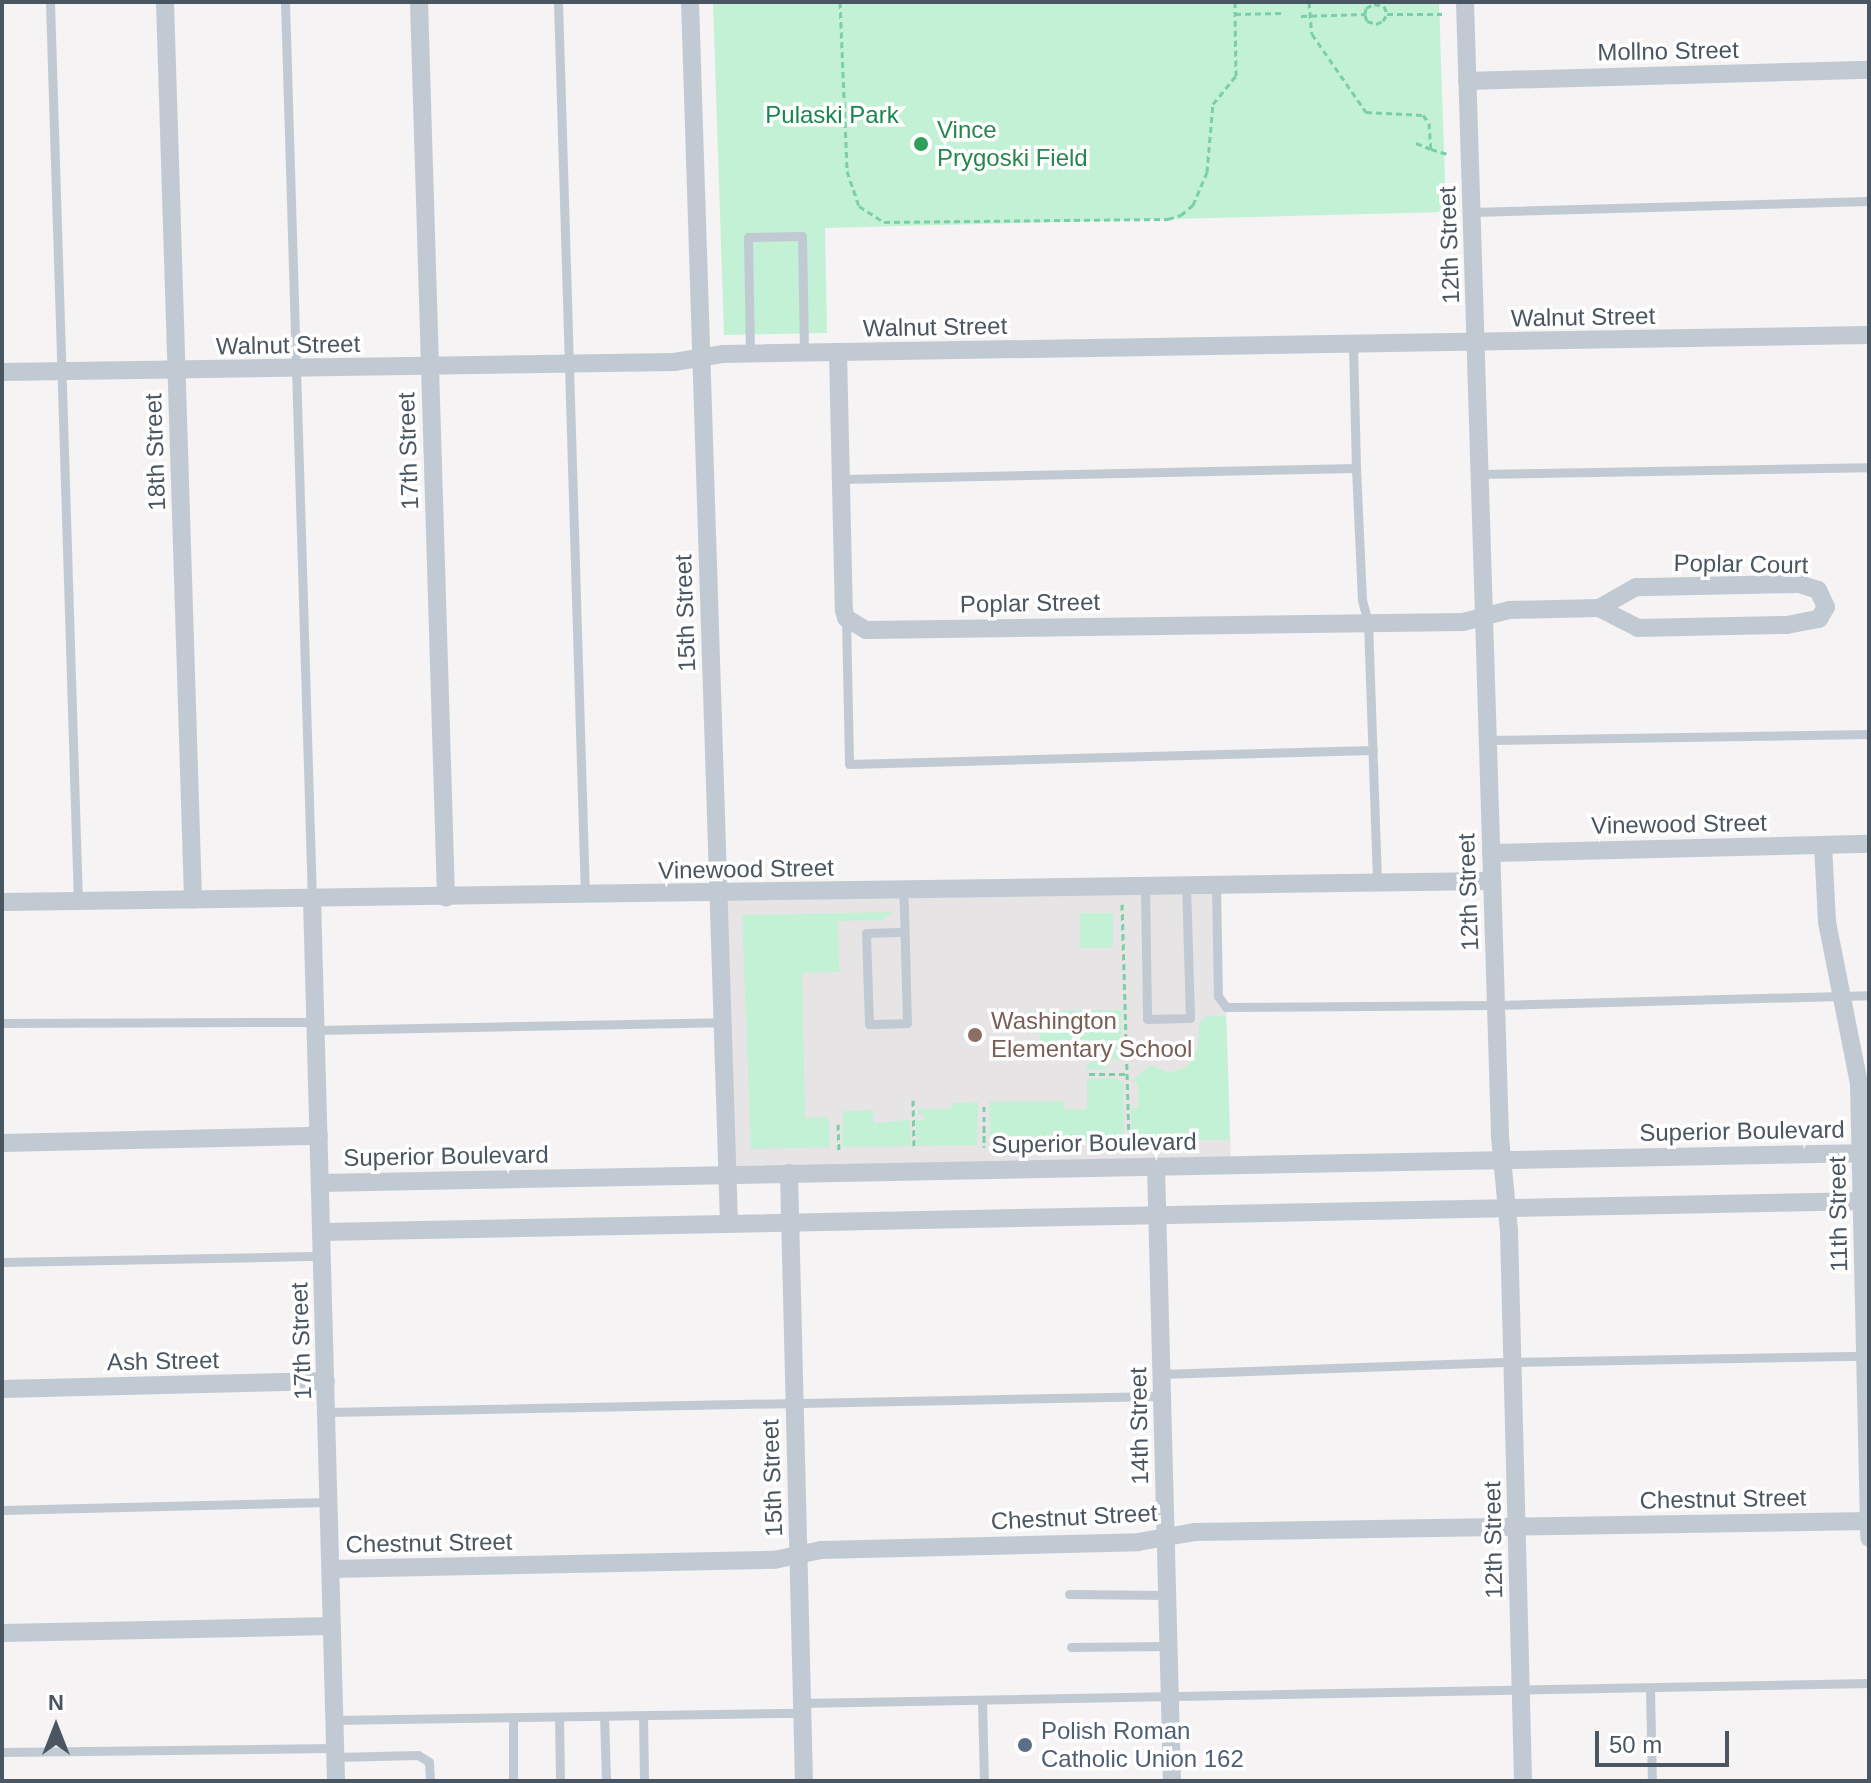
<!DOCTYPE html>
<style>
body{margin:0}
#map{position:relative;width:1871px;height:1783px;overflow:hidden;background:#f5f3f3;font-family:Arial,sans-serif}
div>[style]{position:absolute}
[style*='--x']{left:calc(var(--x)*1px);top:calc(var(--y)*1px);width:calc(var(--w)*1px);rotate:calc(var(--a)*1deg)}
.education>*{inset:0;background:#e6e4e5}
.green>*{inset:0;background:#c3f1d5;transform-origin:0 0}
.path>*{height:3px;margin-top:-1.5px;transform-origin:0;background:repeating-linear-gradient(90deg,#7ad0a6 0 6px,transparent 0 10px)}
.lane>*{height:9px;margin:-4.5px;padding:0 4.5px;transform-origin:4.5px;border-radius:4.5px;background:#c1cad2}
.street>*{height:18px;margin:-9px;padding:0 9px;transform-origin:9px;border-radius:9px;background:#c1cad2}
.dots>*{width:22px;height:22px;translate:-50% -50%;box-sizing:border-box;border:4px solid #fff;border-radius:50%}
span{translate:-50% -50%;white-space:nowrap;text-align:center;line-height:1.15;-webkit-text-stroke:7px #fff;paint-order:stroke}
.street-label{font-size:24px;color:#4a5661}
.park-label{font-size:24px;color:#17864f}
.leisure-label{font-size:24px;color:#27864d}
.left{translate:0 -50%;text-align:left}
.education-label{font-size:24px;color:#785e54}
.service-label{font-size:24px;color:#4e5e75}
.frame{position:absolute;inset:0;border:4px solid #4a5661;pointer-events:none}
.north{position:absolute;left:16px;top:1687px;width:80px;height:80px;-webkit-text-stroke:6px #fff;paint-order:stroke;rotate:0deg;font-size:22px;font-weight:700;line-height:32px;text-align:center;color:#4a5661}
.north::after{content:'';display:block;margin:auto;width:28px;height:36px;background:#4a5661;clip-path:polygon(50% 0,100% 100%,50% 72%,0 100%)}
.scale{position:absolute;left:1595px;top:1731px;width:134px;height:36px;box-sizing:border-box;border:4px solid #4a5661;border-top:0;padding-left:10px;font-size:24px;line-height:28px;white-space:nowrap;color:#4a5661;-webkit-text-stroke:6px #fff;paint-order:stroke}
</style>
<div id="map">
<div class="education">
<div style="clip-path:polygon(1216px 885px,1218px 996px,1226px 1007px,1231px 1165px,728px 1174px,718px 893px)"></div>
</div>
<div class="green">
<div style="clip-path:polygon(713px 2px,1439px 2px,1446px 212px,825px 228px,827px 333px,724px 335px)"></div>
<div style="clip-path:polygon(893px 912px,882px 920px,838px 921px,839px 972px,802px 973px,805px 1118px,829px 1117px,830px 1147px,751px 1149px,742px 915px)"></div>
<div style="left:1113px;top:913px;width:35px;height:33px;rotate:90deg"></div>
<div style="clip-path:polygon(1121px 1010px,1122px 1060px,1107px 1060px,1107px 1070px,1087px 1069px,1087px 1064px,1097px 1060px,1097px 1047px,1087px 1040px,1063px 1040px,1063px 1049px,1041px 1049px,1040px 1034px,1031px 1033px,1031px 1011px)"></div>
<div style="clip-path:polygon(1207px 1016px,1226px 1016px,1230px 1140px,1132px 1140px,1131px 1108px,1138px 1108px,1138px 1082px,1131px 1082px,1150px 1065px,1170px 1073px,1188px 1066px,1198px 1047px,1199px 1024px)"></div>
<div style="clip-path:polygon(1116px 1078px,1123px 1084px,1124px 1132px,1117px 1142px,990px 1144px,989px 1102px,1064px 1101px,1064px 1110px,1087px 1109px,1087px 1079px)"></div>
<div style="clip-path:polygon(978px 1102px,977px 1145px,917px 1146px,916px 1120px,925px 1120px,924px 1115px,918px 1115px,918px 1109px,951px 1109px,952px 1103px)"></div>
<div style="clip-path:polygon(873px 1110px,874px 1123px,910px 1120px,911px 1146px,843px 1147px,843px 1111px)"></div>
</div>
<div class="path">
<div style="--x:840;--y:2;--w:169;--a:87.6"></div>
<div style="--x:847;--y:171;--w:37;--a:71"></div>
<div style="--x:859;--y:206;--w:30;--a:33"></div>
<div style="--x:884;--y:222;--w:284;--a:-0.6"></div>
<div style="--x:1168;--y:219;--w:14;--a:-17"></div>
<div style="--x:1181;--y:215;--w:16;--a:-40"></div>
<div style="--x:1193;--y:205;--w:36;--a:-67"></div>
<div style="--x:1207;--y:172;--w:68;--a:-85"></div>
<div style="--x:1213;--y:104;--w:36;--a:-51"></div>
<div style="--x:1236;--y:76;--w:62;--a:-90.9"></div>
<div style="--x:1235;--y:14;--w:48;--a:-1.2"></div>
<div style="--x:1235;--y:2;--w:12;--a:90"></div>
<div style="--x:1309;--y:2;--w:32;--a:85"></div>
<div style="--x:1312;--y:34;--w:95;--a:55.3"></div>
<div style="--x:1366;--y:112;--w:57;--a:3"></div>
<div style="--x:1423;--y:115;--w:10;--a:53"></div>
<div style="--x:1429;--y:123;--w:26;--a:86"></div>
<div style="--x:1431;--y:149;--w:17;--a:17"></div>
<div style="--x:1365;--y:15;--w:6;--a:72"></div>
<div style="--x:1367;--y:21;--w:9;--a:18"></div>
<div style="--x:1376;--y:24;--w:8;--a:-23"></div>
<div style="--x:1383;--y:21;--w:8;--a:-60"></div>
<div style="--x:1301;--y:16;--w:64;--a:-1.8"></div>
<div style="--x:1365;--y:14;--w:6;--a:-81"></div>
<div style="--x:1366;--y:8;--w:9;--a:-27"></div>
<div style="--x:1374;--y:4;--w:10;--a:11"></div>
<div style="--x:1384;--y:6;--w:9;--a:69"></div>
<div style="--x:1387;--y:14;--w:55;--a:0"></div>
<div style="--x:1416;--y:143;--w:16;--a:22"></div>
<div style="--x:1122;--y:904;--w:240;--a:88.3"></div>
<div style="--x:1089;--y:1074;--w:38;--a:0"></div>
<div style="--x:913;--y:1100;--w:49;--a:88.8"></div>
<div style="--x:984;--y:1106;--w:41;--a:90"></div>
<div style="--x:838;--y:1124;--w:26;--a:88"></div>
</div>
<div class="lane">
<div style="--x:50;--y:2;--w:899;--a:88.22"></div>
<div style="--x:285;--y:2;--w:897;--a:88.28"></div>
<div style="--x:558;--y:2;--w:892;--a:88.27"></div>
<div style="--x:1473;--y:212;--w:396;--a:-1.6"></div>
<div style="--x:750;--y:354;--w:117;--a:-91"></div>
<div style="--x:748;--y:237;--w:54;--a:-1.1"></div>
<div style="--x:802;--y:236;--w:117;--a:89"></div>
<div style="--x:1356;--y:468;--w:132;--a:87.4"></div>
<div style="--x:1362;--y:600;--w:23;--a:75"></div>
<div style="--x:1368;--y:622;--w:260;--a:88"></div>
<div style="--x:1480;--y:474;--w:389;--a:-1"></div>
<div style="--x:842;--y:479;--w:514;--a:-1.23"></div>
<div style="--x:1356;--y:468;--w:123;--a:-91.4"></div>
<div style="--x:846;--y:618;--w:146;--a:88.8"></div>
<div style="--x:849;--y:764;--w:524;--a:-1.53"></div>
<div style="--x:1488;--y:740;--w:381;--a:-0.9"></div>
<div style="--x:1216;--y:885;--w:111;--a:89"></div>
<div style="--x:1218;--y:996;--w:14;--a:54"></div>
<div style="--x:1226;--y:1007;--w:270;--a:-0.4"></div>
<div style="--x:1496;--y:1005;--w:373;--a:-1.5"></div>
<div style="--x:1145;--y:886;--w:133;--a:89.1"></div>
<div style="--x:1147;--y:1019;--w:43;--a:-1.3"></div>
<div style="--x:1190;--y:1018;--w:132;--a:-91.7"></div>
<div style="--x:903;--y:890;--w:19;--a:87"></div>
<div style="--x:904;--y:909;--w:114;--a:88.5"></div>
<div style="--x:907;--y:1023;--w:38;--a:178"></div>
<div style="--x:869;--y:1024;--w:91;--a:-91.9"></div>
<div style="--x:866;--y:933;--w:38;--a:-2"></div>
<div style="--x:2;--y:1023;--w:314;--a:-0.2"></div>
<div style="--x:317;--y:1030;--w:405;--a:-1.1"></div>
<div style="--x:2;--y:1262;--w:320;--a:-1.1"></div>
<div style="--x:1162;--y:1374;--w:350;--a:-2"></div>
<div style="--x:1512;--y:1362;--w:352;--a:-1"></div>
<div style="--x:327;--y:1412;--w:835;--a:-1.1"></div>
<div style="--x:2;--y:1510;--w:327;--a:-1.4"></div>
<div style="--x:1069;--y:1594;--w:98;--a:0.6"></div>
<div style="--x:1071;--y:1647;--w:97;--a:-0.6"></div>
<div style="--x:1650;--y:1689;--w:92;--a:88.8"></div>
<div style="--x:982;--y:1701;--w:80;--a:88.6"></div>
<div style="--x:802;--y:1703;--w:1067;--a:-1.07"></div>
<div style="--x:643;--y:1715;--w:66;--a:89.1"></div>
<div style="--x:604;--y:1716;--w:65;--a:88.2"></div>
<div style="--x:559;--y:1717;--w:64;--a:89.1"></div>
<div style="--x:513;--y:1718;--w:63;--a:90"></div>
<div style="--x:334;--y:1720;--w:468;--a:-0.9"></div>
<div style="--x:2;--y:1752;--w:333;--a:-0.7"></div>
<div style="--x:335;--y:1757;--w:83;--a:-1.4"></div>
<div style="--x:418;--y:1755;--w:13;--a:32"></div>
<div style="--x:429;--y:1762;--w:19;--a:87"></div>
</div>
<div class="street">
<div style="--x:165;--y:2;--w:898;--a:88.21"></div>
<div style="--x:419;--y:2;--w:896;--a:88.27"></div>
<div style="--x:690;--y:2;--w:1222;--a:88.17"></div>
<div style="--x:1465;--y:2;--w:1136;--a:88.23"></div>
<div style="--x:1500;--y:1137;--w:93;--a:84.5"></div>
<div style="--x:1509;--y:1230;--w:551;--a:88.54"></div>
<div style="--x:1467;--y:81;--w:402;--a:-1.6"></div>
<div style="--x:838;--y:352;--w:258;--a:88.7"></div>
<div style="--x:844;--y:610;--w:8;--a:76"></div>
<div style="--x:846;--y:618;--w:23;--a:31"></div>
<div style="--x:866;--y:630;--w:597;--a:-0.77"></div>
<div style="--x:1463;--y:622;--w:48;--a:-14.6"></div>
<div style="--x:1509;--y:610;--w:90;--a:-1.3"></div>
<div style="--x:1599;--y:608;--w:44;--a:27.1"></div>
<div style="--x:1638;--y:628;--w:149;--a:-1.2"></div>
<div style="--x:1787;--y:625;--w:33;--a:-11"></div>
<div style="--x:1819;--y:619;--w:14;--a:-60"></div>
<div style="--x:1826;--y:607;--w:19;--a:-115"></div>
<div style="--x:1818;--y:590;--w:20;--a:-162"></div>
<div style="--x:1799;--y:584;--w:163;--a:178.9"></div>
<div style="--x:1636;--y:587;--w:43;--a:150.4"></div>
<div style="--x:2;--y:372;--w:672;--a:-0.85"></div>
<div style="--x:674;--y:362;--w:50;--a:-9.3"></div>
<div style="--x:723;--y:354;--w:1146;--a:-0.95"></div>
<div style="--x:1823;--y:845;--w:77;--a:87"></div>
<div style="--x:1827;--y:922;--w:165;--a:78.8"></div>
<div style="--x:1859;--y:1084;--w:454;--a:88.7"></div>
<div style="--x:1491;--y:853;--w:378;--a:-1.4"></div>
<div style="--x:312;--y:899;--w:882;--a:88.44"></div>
<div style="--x:2;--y:902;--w:1489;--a:-0.81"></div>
<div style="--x:2;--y:1143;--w:317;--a:-1.3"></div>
<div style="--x:1156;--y:1166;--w:615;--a:88.51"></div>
<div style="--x:789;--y:1173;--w:608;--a:88.59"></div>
<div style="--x:320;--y:1183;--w:1549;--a:-1.11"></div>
<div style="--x:322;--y:1232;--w:1547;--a:-1.15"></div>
<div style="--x:2;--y:1389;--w:324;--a:-1.4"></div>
<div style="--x:331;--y:1569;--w:443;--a:-1.2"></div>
<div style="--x:774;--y:1560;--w:48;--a:-12"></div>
<div style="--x:821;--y:1550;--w:317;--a:-1.4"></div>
<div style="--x:1138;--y:1542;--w:58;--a:-10"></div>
<div style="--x:1195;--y:1532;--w:674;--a:-0.94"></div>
<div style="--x:2;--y:1633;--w:330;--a:-1.2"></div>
</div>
<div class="dots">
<div style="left:921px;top:144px;background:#2e9e5b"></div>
<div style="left:975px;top:1035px;background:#8d6e63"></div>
<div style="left:1025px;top:1745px;background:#5c6f8a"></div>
</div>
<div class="street-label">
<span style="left:1668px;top:51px;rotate:-1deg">Mollno Street</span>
<span style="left:1449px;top:245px;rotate:-92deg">12th Street</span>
<span style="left:1583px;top:317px;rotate:-1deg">Walnut Street</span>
<span style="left:935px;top:327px;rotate:-1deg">Walnut Street</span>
<span style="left:288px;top:345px;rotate:-1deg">Walnut Street</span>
<span style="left:408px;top:451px;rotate:-92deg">17th Street</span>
<span style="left:155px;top:452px;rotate:-92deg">18th Street</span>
<span style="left:1741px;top:564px;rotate:1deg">Poplar Court</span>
<span style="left:1030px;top:603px;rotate:-1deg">Poplar Street</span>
<span style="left:685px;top:613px;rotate:-92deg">15th Street</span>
<span style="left:1679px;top:824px;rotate:-1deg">Vinewood Street</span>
<span style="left:746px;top:869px;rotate:-1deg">Vinewood Street</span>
<span style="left:1468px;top:892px;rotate:-92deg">12th Street</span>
<span style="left:1742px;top:1131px;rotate:-1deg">Superior Boulevard</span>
<span style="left:1094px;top:1143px;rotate:-1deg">Superior Boulevard</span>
<span style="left:446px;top:1156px;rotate:-1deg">Superior Boulevard</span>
<span style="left:1838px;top:1214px;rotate:-91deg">11th Street</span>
<span style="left:301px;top:1341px;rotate:-92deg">17th Street</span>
<span style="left:163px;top:1361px;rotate:-1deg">Ash Street</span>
<span style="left:1139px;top:1426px;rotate:-91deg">14th Street</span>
<span style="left:772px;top:1478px;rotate:-92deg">15th Street</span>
<span style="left:1723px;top:1499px;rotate:-1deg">Chestnut Street</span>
<span style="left:1074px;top:1517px;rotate:-3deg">Chestnut Street</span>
<span style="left:1493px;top:1540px;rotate:-91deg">12th Street</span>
<span style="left:429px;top:1543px;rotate:-1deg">Chestnut Street</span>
</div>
<div class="park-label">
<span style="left:832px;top:115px">Pulaski Park</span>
</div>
<div class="leisure-label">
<span class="left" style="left:937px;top:144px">Vince<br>Prygoski Field</span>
</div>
<div class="education-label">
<span class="left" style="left:991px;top:1035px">Washington<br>Elementary School</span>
</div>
<div class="service-label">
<span class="left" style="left:1041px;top:1745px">Polish Roman<br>Catholic Union 162</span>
</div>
<div class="frame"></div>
<div class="north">N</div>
<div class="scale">50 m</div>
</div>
